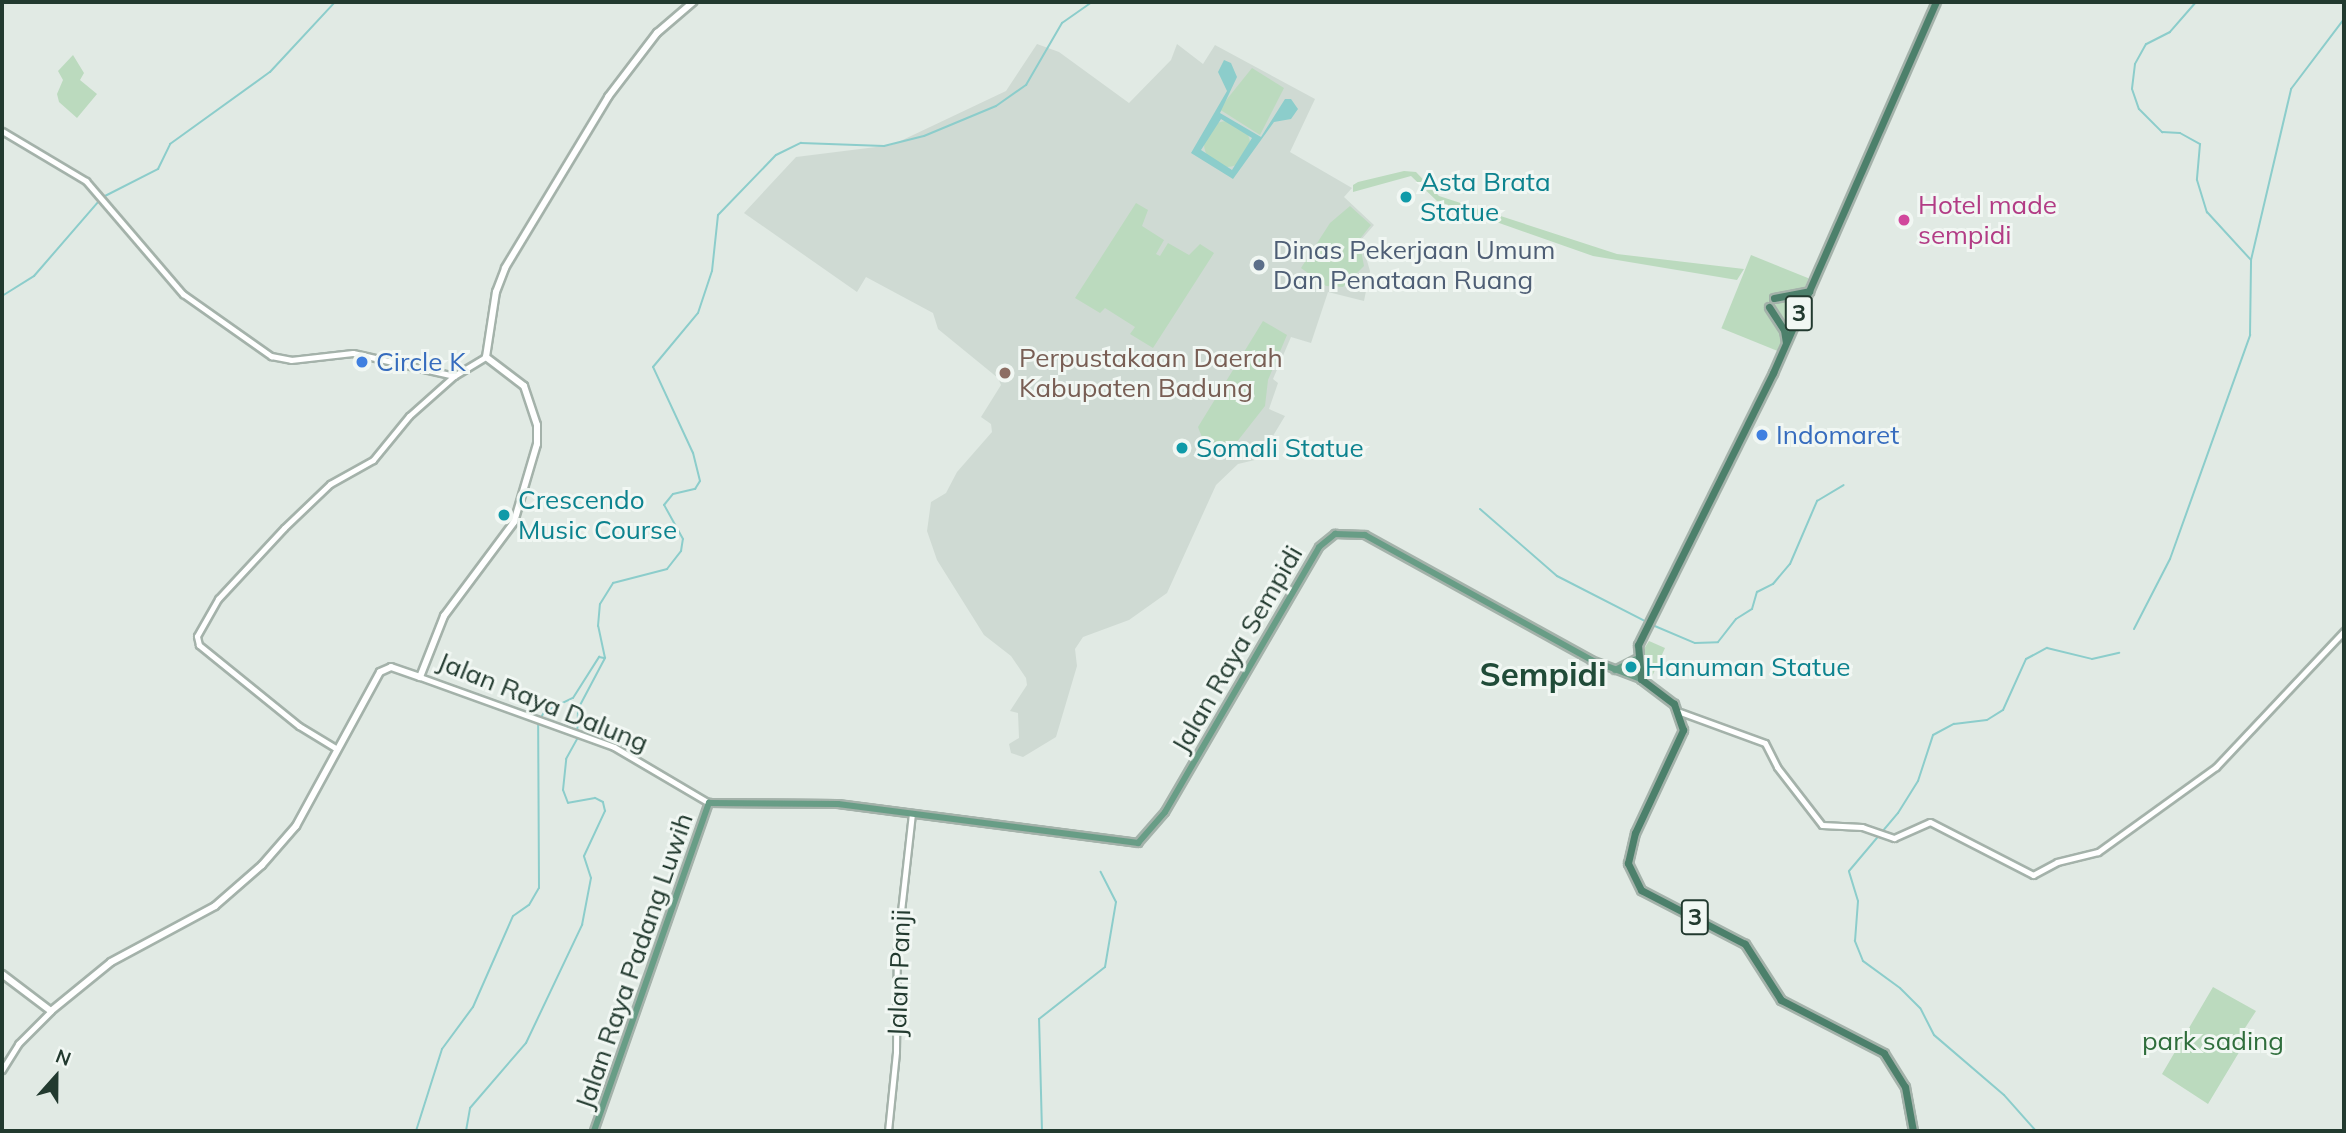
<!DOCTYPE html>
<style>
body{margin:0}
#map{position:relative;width:2346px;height:1133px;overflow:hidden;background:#e1eae4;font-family:Mulish,sans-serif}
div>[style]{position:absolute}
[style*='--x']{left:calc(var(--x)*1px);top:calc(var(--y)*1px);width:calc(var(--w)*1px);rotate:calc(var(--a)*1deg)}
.built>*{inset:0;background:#cfdad3}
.green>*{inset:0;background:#bbdabe;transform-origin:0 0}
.round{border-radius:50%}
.water>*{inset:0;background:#8ccdcb}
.stream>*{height:2px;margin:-1px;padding:0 1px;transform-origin:1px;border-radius:1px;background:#8ccdcb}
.roads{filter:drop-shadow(2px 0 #a4b2aa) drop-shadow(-2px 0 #a4b2aa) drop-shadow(0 2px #a4b2aa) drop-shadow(0 -2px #a4b2aa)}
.tertiary>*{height:5px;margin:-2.5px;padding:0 2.5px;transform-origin:2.5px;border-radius:2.5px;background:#fff}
.secondary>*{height:6px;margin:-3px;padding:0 3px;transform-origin:3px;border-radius:3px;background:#fff}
.primary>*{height:6px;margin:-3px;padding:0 3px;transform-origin:3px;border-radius:3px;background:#689d86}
.trunk>*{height:7px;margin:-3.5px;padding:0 3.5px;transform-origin:3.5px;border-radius:3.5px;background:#4c806b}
.dots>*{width:19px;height:19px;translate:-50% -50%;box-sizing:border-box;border:4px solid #f1f7f3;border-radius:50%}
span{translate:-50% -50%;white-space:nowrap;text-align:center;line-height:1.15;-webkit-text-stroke:6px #f1f7f3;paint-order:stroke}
.shield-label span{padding:2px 5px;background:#f1f7f3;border:2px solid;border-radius:5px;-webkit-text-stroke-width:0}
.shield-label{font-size:24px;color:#223a2f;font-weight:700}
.culture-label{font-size:26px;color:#0d838f}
.left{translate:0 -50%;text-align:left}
.hotel-label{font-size:26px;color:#b23c85}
.service-label{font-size:26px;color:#4e5e75}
.education-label{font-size:26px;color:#785e54}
.shop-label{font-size:26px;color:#366cbe}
.street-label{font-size:26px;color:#223a2f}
.park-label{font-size:26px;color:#2f6e3c}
.district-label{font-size:33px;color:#204b38;font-weight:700}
.frame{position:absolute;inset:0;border:4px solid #223a2f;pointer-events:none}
.north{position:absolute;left:21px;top:1042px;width:70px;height:70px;-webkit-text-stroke:5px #f1f7f3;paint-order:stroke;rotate:21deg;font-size:19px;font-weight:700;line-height:28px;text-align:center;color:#223a2f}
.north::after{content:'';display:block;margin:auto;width:24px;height:32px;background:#223a2f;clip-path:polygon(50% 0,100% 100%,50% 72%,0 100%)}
</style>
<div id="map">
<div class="built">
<div style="clip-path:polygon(1037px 44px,1059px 52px,1129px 103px,1171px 60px,1177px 44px,1203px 64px,1215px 45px,1315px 99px,1290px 152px,1352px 188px,1344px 197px,1374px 225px,1361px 240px,1370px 271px,1364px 301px,1328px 292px,1311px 343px,1291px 337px,1273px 379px,1278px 383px,1269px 409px,1285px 416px,1259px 459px,1238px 464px,1216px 485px,1167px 593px,1129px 620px,1083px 637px,1075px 649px,1077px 666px,1056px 737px,1023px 757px,1011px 753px,1009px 744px,1019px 738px,1018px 713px,1010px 711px,1027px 685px,1026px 678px,1011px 656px,984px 635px,937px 560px,927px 531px,931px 502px,946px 493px,957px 472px,992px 432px,991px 424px,981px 417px,1001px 385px,998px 378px,938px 329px,933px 313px,866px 277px,857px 292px,744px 213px,796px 157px,892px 145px,1006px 91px)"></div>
</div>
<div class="green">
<div style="clip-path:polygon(73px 55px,84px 73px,80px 80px,97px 94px,77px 118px,59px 102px,57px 94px,63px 80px,58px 71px)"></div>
<div style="clip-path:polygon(1252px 68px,1284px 88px,1260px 135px,1219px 109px)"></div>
<div class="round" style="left:1204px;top:121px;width:46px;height:46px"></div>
<div style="clip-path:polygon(1404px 171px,1416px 172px,1439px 196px,1617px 254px,1744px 269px,1737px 280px,1593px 256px,1437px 201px,1411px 176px,1353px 192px,1353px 185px,1358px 182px)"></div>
<div style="clip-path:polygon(1136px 203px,1148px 210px,1142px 226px,1164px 240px,1156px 254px,1160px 256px,1168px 243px,1189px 255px,1200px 244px,1214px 253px,1153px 348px,1130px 334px,1135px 327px,1105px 308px,1100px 313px,1075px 298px)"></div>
<div style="clip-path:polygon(1350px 206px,1371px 225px,1359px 240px,1364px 266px,1343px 287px,1326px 286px,1301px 268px,1330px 223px)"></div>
<div style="left:1751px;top:255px;width:62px;height:79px;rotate:22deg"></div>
<div style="clip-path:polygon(1263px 321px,1287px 335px,1268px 380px,1265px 406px,1236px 443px,1214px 445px,1203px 440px,1198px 427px)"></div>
<div style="clip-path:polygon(1649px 641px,1665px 648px,1650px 681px,1644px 675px,1640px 655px)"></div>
<div style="clip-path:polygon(2213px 987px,2256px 1011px,2245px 1028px,2250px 1034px,2208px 1104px,2162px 1074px)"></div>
</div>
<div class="water">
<div style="clip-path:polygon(evenodd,1224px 60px,1231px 63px,1237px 77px,1220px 113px,1261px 137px,1285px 99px,1291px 99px,1298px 109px,1291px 119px,1274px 122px,1233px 179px,1191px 153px,1227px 91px,1218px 72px,1224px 60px,1221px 119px,1252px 138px,1232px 170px,1201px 150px,1221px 119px)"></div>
</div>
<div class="stream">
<div style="--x:2196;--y:2;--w:40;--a:131"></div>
<div style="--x:2170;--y:32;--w:27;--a:153"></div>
<div style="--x:2146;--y:44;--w:23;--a:119"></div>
<div style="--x:2135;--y:64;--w:25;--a:97"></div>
<div style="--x:2132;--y:89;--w:21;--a:71"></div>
<div style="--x:2139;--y:109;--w:33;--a:45"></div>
<div style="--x:2162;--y:132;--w:18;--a:3"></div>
<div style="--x:2180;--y:133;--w:23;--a:29"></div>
<div style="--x:2200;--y:144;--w:36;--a:95"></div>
<div style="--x:2197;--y:180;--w:34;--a:73"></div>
<div style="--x:2207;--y:212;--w:65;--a:47.5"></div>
<div style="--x:103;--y:197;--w:62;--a:-27"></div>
<div style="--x:158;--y:169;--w:28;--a:-64"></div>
<div style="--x:170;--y:144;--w:123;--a:-35.8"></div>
<div style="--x:270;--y:72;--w:96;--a:-47.1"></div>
<div style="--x:2;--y:296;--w:38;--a:-32"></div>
<div style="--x:34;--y:276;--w:99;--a:-49.1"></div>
<div style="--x:1480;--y:509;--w:102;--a:41"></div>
<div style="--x:1557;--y:576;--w:99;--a:27.1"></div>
<div style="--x:1650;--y:624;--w:49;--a:22.9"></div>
<div style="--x:1695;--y:643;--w:23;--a:-2"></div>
<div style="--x:1718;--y:642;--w:29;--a:-52"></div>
<div style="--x:1736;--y:619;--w:19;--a:-32"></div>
<div style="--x:1752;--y:609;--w:18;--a:-74"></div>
<div style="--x:1757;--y:592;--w:18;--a:-27"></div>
<div style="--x:1773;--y:584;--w:26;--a:-50"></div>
<div style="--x:1790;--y:564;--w:69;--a:-66.8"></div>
<div style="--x:1817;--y:501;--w:31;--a:-31"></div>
<div style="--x:2134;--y:629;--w:79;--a:-62.8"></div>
<div style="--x:2170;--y:559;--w:238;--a:-70.3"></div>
<div style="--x:2250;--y:335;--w:75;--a:-89.2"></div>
<div style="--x:2251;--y:260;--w:176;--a:-76.8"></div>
<div style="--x:2291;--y:89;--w:88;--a:-52.9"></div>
<div style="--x:416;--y:1131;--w:86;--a:-72.4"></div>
<div style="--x:442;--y:1049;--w:52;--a:-53.6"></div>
<div style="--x:473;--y:1007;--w:99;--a:-66.3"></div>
<div style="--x:513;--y:916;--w:19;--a:-35"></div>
<div style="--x:529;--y:905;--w:20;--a:-60"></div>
<div style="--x:539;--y:888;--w:165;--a:-90.3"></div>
<div style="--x:538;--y:723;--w:13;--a:-61"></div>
<div style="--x:544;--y:712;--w:32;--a:-26"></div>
<div style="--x:573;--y:698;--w:49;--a:-57.6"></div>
<div style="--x:599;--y:657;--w:5;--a:11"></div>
<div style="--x:466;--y:1131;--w:23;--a:-80"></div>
<div style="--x:470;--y:1108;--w:86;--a:-49.3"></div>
<div style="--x:526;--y:1043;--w:131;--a:-64.6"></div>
<div style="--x:582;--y:925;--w:48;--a:-79.2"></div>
<div style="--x:591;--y:878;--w:23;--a:-108"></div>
<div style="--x:584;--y:856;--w:50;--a:-65"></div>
<div style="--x:605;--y:811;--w:9;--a:-103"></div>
<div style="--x:603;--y:802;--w:9;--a:-153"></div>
<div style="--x:595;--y:798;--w:27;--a:170"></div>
<div style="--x:568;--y:803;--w:14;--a:-111"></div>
<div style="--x:563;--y:790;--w:31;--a:-84"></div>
<div style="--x:566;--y:759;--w:23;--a:-61"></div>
<div style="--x:577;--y:739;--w:30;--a:-88"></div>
<div style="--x:578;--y:709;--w:58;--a:-62.1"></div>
<div style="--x:605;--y:658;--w:33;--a:-102"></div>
<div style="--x:598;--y:626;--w:22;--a:-85"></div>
<div style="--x:600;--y:604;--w:25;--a:-58"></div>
<div style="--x:613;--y:583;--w:56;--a:-14.5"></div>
<div style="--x:667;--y:569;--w:23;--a:-52"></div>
<div style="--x:681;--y:551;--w:12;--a:-81"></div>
<div style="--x:683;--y:539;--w:39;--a:-119"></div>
<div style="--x:664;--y:505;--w:14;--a:-51"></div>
<div style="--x:673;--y:494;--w:23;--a:-13"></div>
<div style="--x:695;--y:489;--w:9;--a:-58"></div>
<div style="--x:700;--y:481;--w:29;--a:-104"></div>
<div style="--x:693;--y:453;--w:95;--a:-114.9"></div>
<div style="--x:653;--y:367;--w:70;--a:-50.2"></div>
<div style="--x:698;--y:313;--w:44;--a:-71.6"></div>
<div style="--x:712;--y:271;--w:56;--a:-83.9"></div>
<div style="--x:718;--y:215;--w:83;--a:-46"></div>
<div style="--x:776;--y:155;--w:28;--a:-26"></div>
<div style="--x:801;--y:143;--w:83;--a:2.1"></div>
<div style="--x:884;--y:146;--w:41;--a:-14"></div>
<div style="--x:924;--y:136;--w:78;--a:-22.6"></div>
<div style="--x:996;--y:106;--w:37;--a:-35"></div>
<div style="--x:1026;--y:85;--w:72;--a:-59.9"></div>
<div style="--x:1062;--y:23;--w:37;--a:-35"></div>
<div style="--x:1042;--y:1131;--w:112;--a:-91.5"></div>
<div style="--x:1039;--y:1019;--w:84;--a:-38.2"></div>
<div style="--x:1105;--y:967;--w:66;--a:-80.4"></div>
<div style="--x:1116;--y:902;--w:34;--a:-117"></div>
<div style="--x:2036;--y:1131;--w:48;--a:-131.6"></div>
<div style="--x:2004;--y:1095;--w:92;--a:-139.4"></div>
<div style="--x:1934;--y:1035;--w:30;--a:-117"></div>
<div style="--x:1920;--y:1008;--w:28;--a:-135"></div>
<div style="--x:1900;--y:988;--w:46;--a:-143.9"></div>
<div style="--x:1863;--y:961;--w:22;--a:-112"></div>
<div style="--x:1855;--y:941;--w:40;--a:-85.7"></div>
<div style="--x:1858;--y:901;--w:31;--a:-107"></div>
<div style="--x:1849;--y:871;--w:76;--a:-49.8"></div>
<div style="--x:1898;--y:813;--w:38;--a:-58"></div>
<div style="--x:1918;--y:781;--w:48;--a:-71.9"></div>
<div style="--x:1933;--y:735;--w:24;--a:-28"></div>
<div style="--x:1954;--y:724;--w:33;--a:-7"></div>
<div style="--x:1987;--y:720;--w:19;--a:-32"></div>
<div style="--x:2003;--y:710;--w:56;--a:-65.7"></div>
<div style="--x:2026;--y:659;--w:24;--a:-28"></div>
<div style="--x:2047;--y:648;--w:46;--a:13.7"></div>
<div style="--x:2092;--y:659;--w:28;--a:-13"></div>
</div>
<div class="roads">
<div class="tertiary">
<div style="--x:2;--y:131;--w:98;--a:30.8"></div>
<div style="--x:86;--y:181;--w:149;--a:49.4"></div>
<div style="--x:183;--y:294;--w:108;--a:35.2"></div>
<div style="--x:271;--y:356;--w:20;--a:11"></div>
<div style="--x:291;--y:360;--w:62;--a:-6.4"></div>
<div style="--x:353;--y:353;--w:104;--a:12.8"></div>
<div style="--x:454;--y:376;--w:37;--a:-31"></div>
<div style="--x:420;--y:677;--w:206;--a:19.8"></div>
<div style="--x:614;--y:747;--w:110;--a:30.5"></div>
<div style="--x:1680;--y:712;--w:90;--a:20"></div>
<div style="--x:1765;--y:743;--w:27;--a:63"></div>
<div style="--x:1777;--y:767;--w:73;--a:52.2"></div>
<div style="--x:1822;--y:825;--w:40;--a:2.9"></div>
<div style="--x:1862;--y:827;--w:34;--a:19"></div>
<div style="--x:1894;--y:838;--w:39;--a:-24"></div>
<div style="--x:1930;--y:822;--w:116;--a:27.2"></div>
<div style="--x:2033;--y:875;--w:27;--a:-28"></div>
<div style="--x:2057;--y:862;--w:42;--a:-13.7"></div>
<div style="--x:2098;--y:852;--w:145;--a:-35.8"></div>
<div style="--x:2216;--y:767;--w:187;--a:-46.7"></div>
<div style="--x:337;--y:749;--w:44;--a:-148.8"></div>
<div style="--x:299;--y:726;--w:129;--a:-141"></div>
<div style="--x:199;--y:645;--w:9;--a:-103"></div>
<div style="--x:197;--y:636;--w:43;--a:-60.4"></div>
<div style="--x:218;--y:599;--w:97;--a:-47.1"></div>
<div style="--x:284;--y:528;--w:64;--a:-43.7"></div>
<div style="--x:330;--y:484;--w:49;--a:-29.2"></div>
<div style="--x:373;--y:460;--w:57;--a:-50.7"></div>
<div style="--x:409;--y:416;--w:60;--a:-41.6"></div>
<div style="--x:2;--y:1070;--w:31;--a:-58"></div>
<div style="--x:18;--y:1044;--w:47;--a:-45"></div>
<div style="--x:888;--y:1131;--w:79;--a:-84.2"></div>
<div style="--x:896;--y:1052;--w:105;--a:-89.5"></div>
<div style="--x:897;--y:947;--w:134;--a:-83.6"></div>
</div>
<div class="secondary">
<div style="--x:2;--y:974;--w:61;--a:37.1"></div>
<div style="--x:51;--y:1011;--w:77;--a:-39.2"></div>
<div style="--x:111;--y:962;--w:118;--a:-28.3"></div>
<div style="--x:215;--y:906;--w:62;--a:-41.1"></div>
<div style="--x:262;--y:865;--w:52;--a:-48.9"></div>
<div style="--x:296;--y:826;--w:175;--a:-61.4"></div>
<div style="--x:380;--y:672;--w:12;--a:-24"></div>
<div style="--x:391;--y:667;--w:31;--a:19"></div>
<div style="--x:420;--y:677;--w:66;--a:-68.5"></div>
<div style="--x:444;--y:616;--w:117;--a:-53.3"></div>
<div style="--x:514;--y:522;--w:81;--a:-73.6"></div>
<div style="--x:537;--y:444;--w:19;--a:-90"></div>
<div style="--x:537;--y:425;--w:41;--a:-108.4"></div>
<div style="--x:524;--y:386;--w:48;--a:-142.7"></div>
<div style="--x:486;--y:357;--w:66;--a:-81.3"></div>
<div style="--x:496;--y:292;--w:26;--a:-69"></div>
<div style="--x:505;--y:268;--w:200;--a:-58.9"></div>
<div style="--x:608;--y:97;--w:81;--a:-52.6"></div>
<div style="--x:657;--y:33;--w:48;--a:-40.7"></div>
</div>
<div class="primary">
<div style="--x:1615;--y:670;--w:25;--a:-27"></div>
<div style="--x:594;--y:1131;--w:348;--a:-70.7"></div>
<div style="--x:709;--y:803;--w:129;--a:0.4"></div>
<div style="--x:838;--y:804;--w:303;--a:7.4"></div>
<div style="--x:1138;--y:843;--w:41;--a:-48.9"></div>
<div style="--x:1165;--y:812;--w:306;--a:-59.8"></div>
<div style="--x:1319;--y:547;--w:21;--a:-39"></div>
<div style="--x:1335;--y:534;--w:30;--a:2"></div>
<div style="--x:1365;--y:535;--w:258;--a:28.9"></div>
<div style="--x:1591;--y:660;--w:53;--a:20.8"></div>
</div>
<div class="trunk">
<div style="--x:1774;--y:298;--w:36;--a:-11"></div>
<div style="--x:1769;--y:307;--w:27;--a:57"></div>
<div style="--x:1784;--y:330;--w:12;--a:81"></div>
<div style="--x:1913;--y:1131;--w:45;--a:-100.3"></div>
<div style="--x:1905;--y:1087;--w:40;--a:-122"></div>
<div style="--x:1884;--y:1053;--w:116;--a:-152.8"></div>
<div style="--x:1781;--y:1000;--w:67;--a:-122.7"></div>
<div style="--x:1745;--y:944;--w:117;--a:-152.6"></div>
<div style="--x:1641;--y:890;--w:30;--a:-116"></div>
<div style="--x:1628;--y:863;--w:31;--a:-77"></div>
<div style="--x:1635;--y:833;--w:114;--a:-65"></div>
<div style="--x:1683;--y:730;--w:28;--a:-109"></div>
<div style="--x:1674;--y:704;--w:41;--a:-142.9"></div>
<div style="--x:1641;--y:679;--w:34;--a:-95"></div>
<div style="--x:1638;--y:645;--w:304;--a:-63.6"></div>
<div style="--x:1773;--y:373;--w:405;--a:-66.3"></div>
</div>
</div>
<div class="dots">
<div style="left:1406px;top:197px;background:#0f9aa8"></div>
<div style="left:1904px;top:220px;background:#d1479c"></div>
<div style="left:1259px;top:265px;background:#5c6f8a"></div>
<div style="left:362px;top:362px;background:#3f7fe0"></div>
<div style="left:1005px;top:373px;background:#8d6e63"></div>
<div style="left:1762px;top:435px;background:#3f7fe0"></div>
<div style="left:1182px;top:448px;background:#0f9aa8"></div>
<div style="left:504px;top:515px;background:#0f9aa8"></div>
<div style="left:1631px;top:667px;background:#0f9aa8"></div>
</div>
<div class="shield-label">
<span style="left:1799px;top:313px">3</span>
<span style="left:1695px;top:917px">3</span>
</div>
<div class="culture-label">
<span class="left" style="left:1420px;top:197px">Asta Brata<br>Statue</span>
<span class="left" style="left:1196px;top:448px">Somali Statue</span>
<span class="left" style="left:518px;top:515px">Crescendo<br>Music Course</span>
<span class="left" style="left:1645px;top:667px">Hanuman Statue</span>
</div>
<div class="hotel-label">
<span class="left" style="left:1918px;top:220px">Hotel made<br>sempidi</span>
</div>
<div class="service-label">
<span class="left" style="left:1273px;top:265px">Dinas Pekerjaan Umum<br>Dan Penataan Ruang</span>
</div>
<div class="education-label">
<span class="left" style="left:1019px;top:373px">Perpustakaan Daerah<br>Kabupaten Badung</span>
</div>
<div class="shop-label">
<span class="left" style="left:376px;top:362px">Circle K</span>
<span class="left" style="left:1776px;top:435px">Indomaret</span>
</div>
<div class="street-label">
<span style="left:1237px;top:649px;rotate:-60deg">Jalan Raya Sempidi</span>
<span style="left:543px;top:702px;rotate:22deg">Jalan Raya Dalung</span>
<span style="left:634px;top:961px;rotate:-71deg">Jalan Raya Padang Luwih</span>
<span style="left:899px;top:973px;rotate:-88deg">Jalan Panji</span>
</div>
<div class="park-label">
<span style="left:2213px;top:1041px">park sading</span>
</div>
<div class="district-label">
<span style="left:1543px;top:674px">Sempidi</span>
</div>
<div class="frame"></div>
<div class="north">N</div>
</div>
